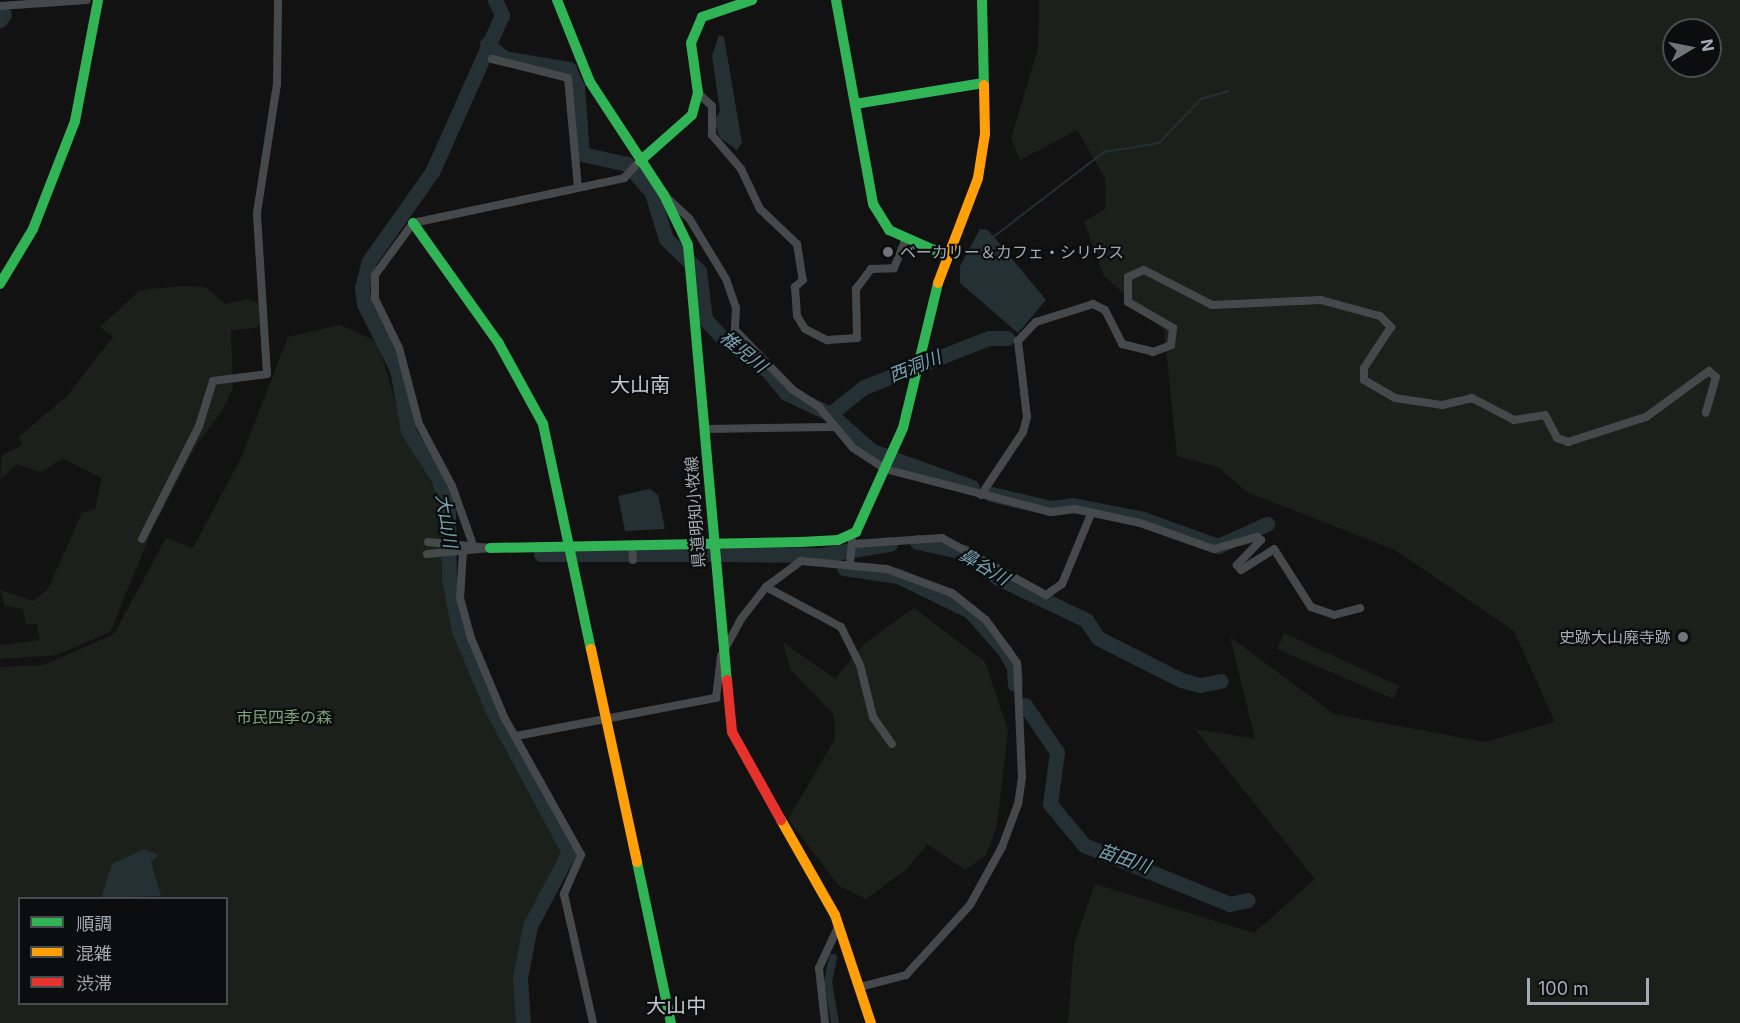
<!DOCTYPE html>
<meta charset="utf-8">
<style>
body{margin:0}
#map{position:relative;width:1740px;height:1023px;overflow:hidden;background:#121212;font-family:Inter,"Noto Sans JP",sans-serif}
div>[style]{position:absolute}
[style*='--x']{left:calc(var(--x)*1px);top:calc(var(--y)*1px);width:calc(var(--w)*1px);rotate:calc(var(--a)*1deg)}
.green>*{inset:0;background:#1b211a}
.water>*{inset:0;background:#253034}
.stream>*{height:2px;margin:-1px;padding:0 1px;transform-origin:1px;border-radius:1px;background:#253034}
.canal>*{height:8px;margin:-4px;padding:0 4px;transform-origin:4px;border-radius:4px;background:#253034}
.river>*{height:15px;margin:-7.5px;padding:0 7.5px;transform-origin:7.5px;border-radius:7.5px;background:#253034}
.street>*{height:8px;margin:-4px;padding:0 4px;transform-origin:4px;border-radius:4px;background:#46494b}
.fast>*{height:10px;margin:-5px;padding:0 5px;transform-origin:5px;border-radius:5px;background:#30b455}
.slow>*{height:10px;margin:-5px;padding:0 5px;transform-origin:5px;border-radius:5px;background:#ff9f0a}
.jam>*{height:10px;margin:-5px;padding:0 5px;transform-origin:5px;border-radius:5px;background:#e5322d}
.dots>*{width:16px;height:16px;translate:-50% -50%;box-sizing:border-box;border:3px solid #0c0d0e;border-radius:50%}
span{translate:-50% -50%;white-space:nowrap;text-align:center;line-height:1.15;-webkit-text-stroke:4.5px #0c0d0e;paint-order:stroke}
.poi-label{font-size:16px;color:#a2abb4}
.left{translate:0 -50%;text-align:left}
.right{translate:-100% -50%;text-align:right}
.street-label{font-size:16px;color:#a2abb4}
.park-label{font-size:16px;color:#7da178}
.water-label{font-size:18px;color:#77a2b2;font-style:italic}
.quarter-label{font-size:20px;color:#c3c9d0}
.legend{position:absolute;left:18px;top:897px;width:210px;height:108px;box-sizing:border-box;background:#0c0d0e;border:2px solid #484c50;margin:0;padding:8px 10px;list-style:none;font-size:18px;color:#a2abb4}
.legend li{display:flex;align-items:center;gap:12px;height:30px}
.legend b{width:30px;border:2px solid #484c50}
.north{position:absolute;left:1662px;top:18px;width:60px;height:60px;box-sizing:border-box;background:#0c0d0e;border:2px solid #484c50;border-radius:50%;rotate:80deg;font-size:16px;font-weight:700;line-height:24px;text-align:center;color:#a2abb4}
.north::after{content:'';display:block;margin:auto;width:21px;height:27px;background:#70757b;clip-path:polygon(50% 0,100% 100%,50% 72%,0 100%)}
.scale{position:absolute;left:1527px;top:978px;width:122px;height:27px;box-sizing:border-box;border:3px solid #a2abb4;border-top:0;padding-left:8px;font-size:18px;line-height:21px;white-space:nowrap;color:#a2abb4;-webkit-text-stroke:4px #0c0d0e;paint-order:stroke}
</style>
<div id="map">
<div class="green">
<div style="clip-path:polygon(evenodd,1039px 0,1740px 0,1740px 1023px,1068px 1023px,1074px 944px,1095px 884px,1254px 933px,1315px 879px,1195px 729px,1255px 739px,1230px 637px,1334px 714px,1485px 742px,1555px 722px,1514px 631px,1395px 550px,1247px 492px,1218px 467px,1177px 456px,1164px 330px,1104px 276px,1084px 222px,1106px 208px,1105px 178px,1077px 130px,1020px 160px,1011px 138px,1038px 49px,1039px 0,1674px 30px,1710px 30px,1710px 66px,1674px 66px,1674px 30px)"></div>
<div style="clip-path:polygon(181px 286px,205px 287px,226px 304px,248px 299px,260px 304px,262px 322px,256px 328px,231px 330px,233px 388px,222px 411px,197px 444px,152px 530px,110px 632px,57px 655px,0 659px,0 645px,40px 640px,37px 624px,26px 624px,23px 609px,5px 606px,0 590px,33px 601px,48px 589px,82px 513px,95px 509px,102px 478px,63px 459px,40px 472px,17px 464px,0 480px,2px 455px,23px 445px,19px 437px,67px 396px,113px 337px,100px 327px,140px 290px)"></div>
<div style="clip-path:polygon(evenodd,340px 325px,378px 342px,404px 431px,419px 452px,443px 514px,444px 592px,455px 630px,476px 686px,530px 790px,559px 831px,565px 852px,528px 917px,516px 960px,516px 1023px,0 1023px,0 667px,44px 665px,114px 634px,166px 538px,193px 548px,242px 456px,288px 337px,340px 325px,20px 898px,226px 898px,226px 1004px,20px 1004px,20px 898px)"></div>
<div style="clip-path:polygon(914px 608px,985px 662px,1008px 731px,997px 825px,986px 855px,965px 870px,927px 844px,908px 868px,866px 899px,839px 886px,788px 819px,835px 739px,834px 715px,790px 669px,783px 642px,835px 679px,865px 643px)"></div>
<div style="clip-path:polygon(1284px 633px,1399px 686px,1394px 699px,1277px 649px)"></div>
</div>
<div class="water">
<div style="clip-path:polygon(719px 35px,724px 37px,742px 143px,737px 150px,720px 138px,714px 121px,720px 111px,712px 56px)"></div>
<div style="clip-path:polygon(980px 229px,988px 230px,1046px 300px,1018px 333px,960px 283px,960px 266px)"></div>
<div style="clip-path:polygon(650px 489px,658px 495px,665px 529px,625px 531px,618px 496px)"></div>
<div style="clip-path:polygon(144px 849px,159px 855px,151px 862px,161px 896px,101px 898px,112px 864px)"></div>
</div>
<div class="stream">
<div style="--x:992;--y:238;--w:141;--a:-37.5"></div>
<div style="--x:1104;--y:152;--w:56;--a:-9.3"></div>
<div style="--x:1159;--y:143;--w:61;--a:-46.3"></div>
<div style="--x:1201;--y:99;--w:29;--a:-16"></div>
</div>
<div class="canal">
<div style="--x:833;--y:958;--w:25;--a:102"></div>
<div style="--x:828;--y:982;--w:42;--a:80.3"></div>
</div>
<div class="river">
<div style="--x:495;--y:0;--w:17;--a:65"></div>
<div style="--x:502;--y:15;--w:172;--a:114"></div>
<div style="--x:432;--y:172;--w:109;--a:125.3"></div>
<div style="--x:369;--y:261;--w:28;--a:105"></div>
<div style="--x:362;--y:288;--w:16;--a:83"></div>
<div style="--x:364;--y:304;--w:73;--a:63.1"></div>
<div style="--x:397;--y:369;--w:63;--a:79.9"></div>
<div style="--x:408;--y:431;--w:54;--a:57.2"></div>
<div style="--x:437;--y:476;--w:36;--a:72"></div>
<div style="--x:448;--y:510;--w:69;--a:89.2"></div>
<div style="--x:449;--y:579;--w:52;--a:78.9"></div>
<div style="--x:459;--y:630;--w:86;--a:67.3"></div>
<div style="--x:492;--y:709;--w:162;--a:61.7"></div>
<div style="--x:569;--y:852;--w:84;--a:117.8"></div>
<div style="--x:530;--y:926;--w:53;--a:100.9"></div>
<div style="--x:520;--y:978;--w:45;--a:86.2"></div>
<div style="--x:0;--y:20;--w:7;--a:-56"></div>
<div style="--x:487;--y:44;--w:22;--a:39"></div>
<div style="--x:504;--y:58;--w:66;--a:9.6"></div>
<div style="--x:569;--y:69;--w:20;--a:66"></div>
<div style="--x:577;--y:87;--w:67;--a:85.7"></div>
<div style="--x:582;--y:154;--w:46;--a:12.5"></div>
<div style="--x:627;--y:164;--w:38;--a:49"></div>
<div style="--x:652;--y:193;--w:48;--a:73.1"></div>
<div style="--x:666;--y:239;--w:46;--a:44.1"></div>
<div style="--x:699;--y:271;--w:48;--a:82.9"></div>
<div style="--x:705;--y:319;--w:25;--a:47"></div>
<div style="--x:722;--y:337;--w:56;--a:36.3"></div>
<div style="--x:767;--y:370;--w:30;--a:50"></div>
<div style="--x:786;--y:393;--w:49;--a:25.5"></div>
<div style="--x:830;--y:414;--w:56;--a:41.4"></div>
<div style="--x:872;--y:451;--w:106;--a:19.8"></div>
<div style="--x:830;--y:414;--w:43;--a:-38.5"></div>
<div style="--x:864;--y:387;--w:134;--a:-21.4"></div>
<div style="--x:989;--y:338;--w:18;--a:0"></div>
<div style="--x:991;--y:494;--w:61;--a:13.3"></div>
<div style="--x:1050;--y:508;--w:23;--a:-7"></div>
<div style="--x:1073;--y:505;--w:71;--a:11.3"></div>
<div style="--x:1143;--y:519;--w:80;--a:19.8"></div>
<div style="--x:1218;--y:546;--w:54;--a:-24.2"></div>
<div style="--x:917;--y:542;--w:48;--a:12"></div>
<div style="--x:964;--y:552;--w:43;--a:37.4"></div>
<div style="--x:998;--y:578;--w:98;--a:25.5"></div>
<div style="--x:1086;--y:620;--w:22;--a:56"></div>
<div style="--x:1098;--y:638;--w:93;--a:26.8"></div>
<div style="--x:1181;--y:680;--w:20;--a:15"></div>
<div style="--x:1200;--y:685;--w:21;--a:-11"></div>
<div style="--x:541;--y:554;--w:166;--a:0"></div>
<div style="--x:721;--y:554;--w:100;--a:0.6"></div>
<div style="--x:821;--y:555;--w:70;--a:-9.1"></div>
<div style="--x:844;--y:568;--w:55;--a:8.4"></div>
<div style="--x:898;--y:576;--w:80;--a:25.9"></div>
<div style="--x:970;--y:611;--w:53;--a:48.8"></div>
<div style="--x:1005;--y:651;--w:18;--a:61"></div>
<div style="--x:1014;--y:667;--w:17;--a:87"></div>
<div style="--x:1025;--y:705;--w:57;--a:55.8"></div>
<div style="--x:1057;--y:752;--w:52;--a:97.7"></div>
<div style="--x:1050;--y:804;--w:53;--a:50.3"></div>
<div style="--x:1084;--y:845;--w:157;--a:22.1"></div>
<div style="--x:1229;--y:904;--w:19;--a:-12"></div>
</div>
<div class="street">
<div style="--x:0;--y:6;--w:87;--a:-3.9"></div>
<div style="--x:492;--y:59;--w:78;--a:14"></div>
<div style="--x:568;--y:78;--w:110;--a:84.8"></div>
<div style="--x:698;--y:93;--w:19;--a:43"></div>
<div style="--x:712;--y:106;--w:29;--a:90"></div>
<div style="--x:712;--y:135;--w:45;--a:49.5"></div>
<div style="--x:741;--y:169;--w:44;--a:64.6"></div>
<div style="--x:760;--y:209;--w:51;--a:43.4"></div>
<div style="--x:797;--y:244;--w:36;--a:81"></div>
<div style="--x:803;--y:280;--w:11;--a:139"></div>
<div style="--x:795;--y:287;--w:29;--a:86"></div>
<div style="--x:797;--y:316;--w:15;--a:58"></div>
<div style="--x:805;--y:329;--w:25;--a:27"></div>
<div style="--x:827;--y:340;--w:30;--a:-4"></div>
<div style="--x:857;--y:338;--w:49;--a:-91.2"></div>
<div style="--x:856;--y:289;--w:25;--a:-53"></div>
<div style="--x:871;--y:269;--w:23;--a:-2"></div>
<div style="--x:894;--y:268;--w:31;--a:-68"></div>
<div style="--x:664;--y:195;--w:34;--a:43"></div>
<div style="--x:689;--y:218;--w:71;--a:58.8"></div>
<div style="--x:726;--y:279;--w:31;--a:71"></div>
<div style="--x:736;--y:308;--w:22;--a:93"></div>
<div style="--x:735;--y:330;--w:83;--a:46"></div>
<div style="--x:793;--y:390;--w:31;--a:33"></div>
<div style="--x:819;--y:407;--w:53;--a:50.3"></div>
<div style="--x:853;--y:448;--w:38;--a:33"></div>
<div style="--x:885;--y:469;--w:171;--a:14.5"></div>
<div style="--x:1051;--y:512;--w:24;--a:-7"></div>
<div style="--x:1075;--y:509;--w:66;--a:12.2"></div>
<div style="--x:1140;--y:523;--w:78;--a:19.4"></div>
<div style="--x:1214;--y:549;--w:45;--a:-15.6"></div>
<div style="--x:1257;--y:537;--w:5;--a:37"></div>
<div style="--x:1261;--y:540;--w:35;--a:134"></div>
<div style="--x:1237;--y:565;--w:6;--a:51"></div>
<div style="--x:1241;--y:570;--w:39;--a:-32"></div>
<div style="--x:1274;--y:549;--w:69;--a:57.5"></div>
<div style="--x:1311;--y:607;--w:24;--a:19"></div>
<div style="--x:1334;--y:615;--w:27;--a:-15"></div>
<div style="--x:704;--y:429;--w:128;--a:-0.9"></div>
<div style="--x:981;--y:495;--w:76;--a:-56.3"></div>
<div style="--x:1023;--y:432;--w:16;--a:-75"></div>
<div style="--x:1027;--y:417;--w:77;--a:-96.8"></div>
<div style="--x:1018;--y:341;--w:26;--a:-47"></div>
<div style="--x:1036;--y:322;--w:60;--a:-17.5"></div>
<div style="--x:1093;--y:304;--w:13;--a:27"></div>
<div style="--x:1105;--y:310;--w:38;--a:63"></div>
<div style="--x:1122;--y:344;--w:32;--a:14"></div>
<div style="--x:1153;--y:352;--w:19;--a:-21"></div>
<div style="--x:1171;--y:345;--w:17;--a:-83"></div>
<div style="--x:1173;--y:328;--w:52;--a:-150"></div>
<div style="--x:1128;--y:302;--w:25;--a:-90"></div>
<div style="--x:1128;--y:277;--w:17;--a:-24"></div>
<div style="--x:1144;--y:270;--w:76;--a:27.2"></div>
<div style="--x:1212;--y:305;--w:109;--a:-2.6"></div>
<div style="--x:1321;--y:300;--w:61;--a:15.2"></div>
<div style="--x:1380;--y:316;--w:16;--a:45"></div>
<div style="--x:1391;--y:327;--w:49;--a:123.4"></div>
<div style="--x:1364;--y:368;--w:12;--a:90"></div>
<div style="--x:1364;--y:380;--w:36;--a:30"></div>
<div style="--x:1395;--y:398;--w:48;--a:8.5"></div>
<div style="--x:1442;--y:405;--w:31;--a:-13"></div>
<div style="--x:1472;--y:398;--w:47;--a:27.6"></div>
<div style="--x:1514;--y:420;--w:31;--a:-9"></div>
<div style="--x:1545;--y:415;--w:26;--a:62"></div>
<div style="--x:1557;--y:438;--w:12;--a:20"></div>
<div style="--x:1568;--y:442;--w:82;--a:-17.8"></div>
<div style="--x:1646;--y:417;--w:78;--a:-36.1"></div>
<div style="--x:1709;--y:371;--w:9;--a:41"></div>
<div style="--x:1716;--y:377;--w:37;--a:106"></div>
<div style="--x:142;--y:539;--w:127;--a:-63.2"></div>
<div style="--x:199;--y:426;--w:47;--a:-72.7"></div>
<div style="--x:213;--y:381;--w:54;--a:-7.4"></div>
<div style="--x:267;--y:374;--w:161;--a:-93.6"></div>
<div style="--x:257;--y:213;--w:131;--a:-81.2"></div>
<div style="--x:277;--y:84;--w:84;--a:-89.3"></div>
<div style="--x:428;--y:542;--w:62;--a:5.5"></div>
<div style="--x:472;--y:542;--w:59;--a:-109.7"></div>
<div style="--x:452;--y:486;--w:70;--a:-118"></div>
<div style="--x:419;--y:424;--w:79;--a:-104.7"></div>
<div style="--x:399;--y:348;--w:55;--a:-116.1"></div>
<div style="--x:375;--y:299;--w:24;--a:-90"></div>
<div style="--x:375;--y:275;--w:64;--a:-53.8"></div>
<div style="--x:413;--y:223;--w:216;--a:-12"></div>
<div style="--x:624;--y:178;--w:23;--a:-47"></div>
<div style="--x:853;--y:544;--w:89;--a:-3.9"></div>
<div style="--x:942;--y:538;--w:119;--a:28.7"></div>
<div style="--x:1046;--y:595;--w:19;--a:-35"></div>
<div style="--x:1062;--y:584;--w:76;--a:-67.5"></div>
<div style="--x:632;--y:547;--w:13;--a:86"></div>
<div style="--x:463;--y:552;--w:46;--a:93.7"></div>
<div style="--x:460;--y:598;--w:41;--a:74.6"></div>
<div style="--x:471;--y:638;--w:86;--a:67.3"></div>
<div style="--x:504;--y:717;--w:158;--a:60.8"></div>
<div style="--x:581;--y:855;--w:43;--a:113.6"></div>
<div style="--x:564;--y:894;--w:132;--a:77.3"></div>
<div style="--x:427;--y:554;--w:63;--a:-5.4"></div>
<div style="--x:850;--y:564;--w:23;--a:-85"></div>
<div style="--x:766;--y:587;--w:85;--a:28.1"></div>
<div style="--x:841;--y:627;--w:42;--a:63.4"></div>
<div style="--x:860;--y:665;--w:54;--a:76"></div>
<div style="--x:873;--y:717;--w:33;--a:55"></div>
<div style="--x:516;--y:736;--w:204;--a:-10.8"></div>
<div style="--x:716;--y:698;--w:42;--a:-83.2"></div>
<div style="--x:721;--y:656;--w:42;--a:-61.6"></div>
<div style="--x:741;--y:619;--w:41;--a:-52"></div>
<div style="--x:766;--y:587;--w:44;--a:-36.6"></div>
<div style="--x:801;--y:561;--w:86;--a:5.3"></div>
<div style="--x:887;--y:569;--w:69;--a:20.3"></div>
<div style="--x:952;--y:593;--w:43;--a:38.5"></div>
<div style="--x:986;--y:620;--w:53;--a:54.2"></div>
<div style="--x:1017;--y:663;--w:114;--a:87.5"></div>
<div style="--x:1022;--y:777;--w:27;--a:98"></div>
<div style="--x:1018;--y:804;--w:46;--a:110.4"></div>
<div style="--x:1002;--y:847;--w:66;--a:118.9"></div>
<div style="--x:970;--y:905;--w:95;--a:132.4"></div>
<div style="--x:906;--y:975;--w:48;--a:165.4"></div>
<div style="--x:825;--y:1023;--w:55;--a:-96.2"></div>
<div style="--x:819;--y:968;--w:47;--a:-65.1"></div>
</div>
<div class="fast">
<div style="--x:557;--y:0;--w:88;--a:68.1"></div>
<div style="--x:590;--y:82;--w:135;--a:56.8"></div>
<div style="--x:664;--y:195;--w:55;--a:64.4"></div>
<div style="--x:688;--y:245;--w:437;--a:84.9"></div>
<div style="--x:836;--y:0;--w:207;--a:79.7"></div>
<div style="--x:873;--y:204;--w:31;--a:58"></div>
<div style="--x:889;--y:230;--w:61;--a:24.1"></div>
<div style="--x:982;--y:0;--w:85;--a:88.7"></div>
<div style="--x:855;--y:104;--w:130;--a:-9.3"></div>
<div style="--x:640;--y:161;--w:69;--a:-41.5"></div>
<div style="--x:692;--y:115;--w:23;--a:-75"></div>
<div style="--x:698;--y:93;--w:50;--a:-98"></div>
<div style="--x:691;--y:43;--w:28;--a:-67"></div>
<div style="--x:702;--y:17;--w:53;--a:-18.8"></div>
<div style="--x:413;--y:223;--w:146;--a:54.5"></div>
<div style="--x:498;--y:342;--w:94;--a:61.2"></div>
<div style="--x:543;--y:424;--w:230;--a:78"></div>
<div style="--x:0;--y:284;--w:64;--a:-59"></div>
<div style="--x:33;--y:229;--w:116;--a:-68.7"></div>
<div style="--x:75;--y:121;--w:123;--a:-79.2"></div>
<div style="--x:490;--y:548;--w:311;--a:-1.1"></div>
<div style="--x:801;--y:542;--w:37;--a:-3"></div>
<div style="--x:838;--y:540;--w:20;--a:-24"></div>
<div style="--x:856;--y:532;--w:114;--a:-65.7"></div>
<div style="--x:903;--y:428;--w:149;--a:-76.4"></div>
<div style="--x:637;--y:862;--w:165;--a:78.1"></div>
</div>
<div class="slow">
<div style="--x:938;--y:283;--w:112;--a:-69.1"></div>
<div style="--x:978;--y:178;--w:45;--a:-81"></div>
<div style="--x:985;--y:134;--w:49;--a:-91.2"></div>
<div style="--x:591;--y:649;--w:218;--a:77.8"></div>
<div style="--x:781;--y:820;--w:109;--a:60.4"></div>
<div style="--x:835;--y:915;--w:114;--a:71.6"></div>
</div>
<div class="jam">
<div style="--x:727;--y:680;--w:52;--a:84.5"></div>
<div style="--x:732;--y:732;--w:101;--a:60.9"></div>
</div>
<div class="dots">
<div style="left:888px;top:252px;background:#70757b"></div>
<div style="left:1683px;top:637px;background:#70757b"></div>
</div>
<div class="poi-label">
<span class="left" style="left:900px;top:252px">ベーカリー＆カフェ・シリウス</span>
<span class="right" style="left:1671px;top:637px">史跡大山廃寺跡</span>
</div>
<div class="street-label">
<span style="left:695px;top:512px;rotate:-94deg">県道明知小牧線</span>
</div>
<div class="park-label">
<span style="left:284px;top:717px">市民四季の森</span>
</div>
<div class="water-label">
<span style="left:743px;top:352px;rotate:39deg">椎児川</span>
<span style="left:915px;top:367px;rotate:-22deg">西洞川</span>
<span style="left:446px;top:521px;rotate:81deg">大山川</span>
<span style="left:984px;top:567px;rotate:31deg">鼻谷川</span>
<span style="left:1124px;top:859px;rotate:19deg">苗田川</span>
</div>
<div class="quarter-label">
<span style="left:640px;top:385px">大山南</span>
<span style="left:676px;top:1006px">大山中</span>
</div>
<ul class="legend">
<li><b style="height:8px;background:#30b455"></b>順調</li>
<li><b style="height:8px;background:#ff9f0a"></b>混雑</li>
<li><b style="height:8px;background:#e5322d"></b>渋滞</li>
</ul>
<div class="north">N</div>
<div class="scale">100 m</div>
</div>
